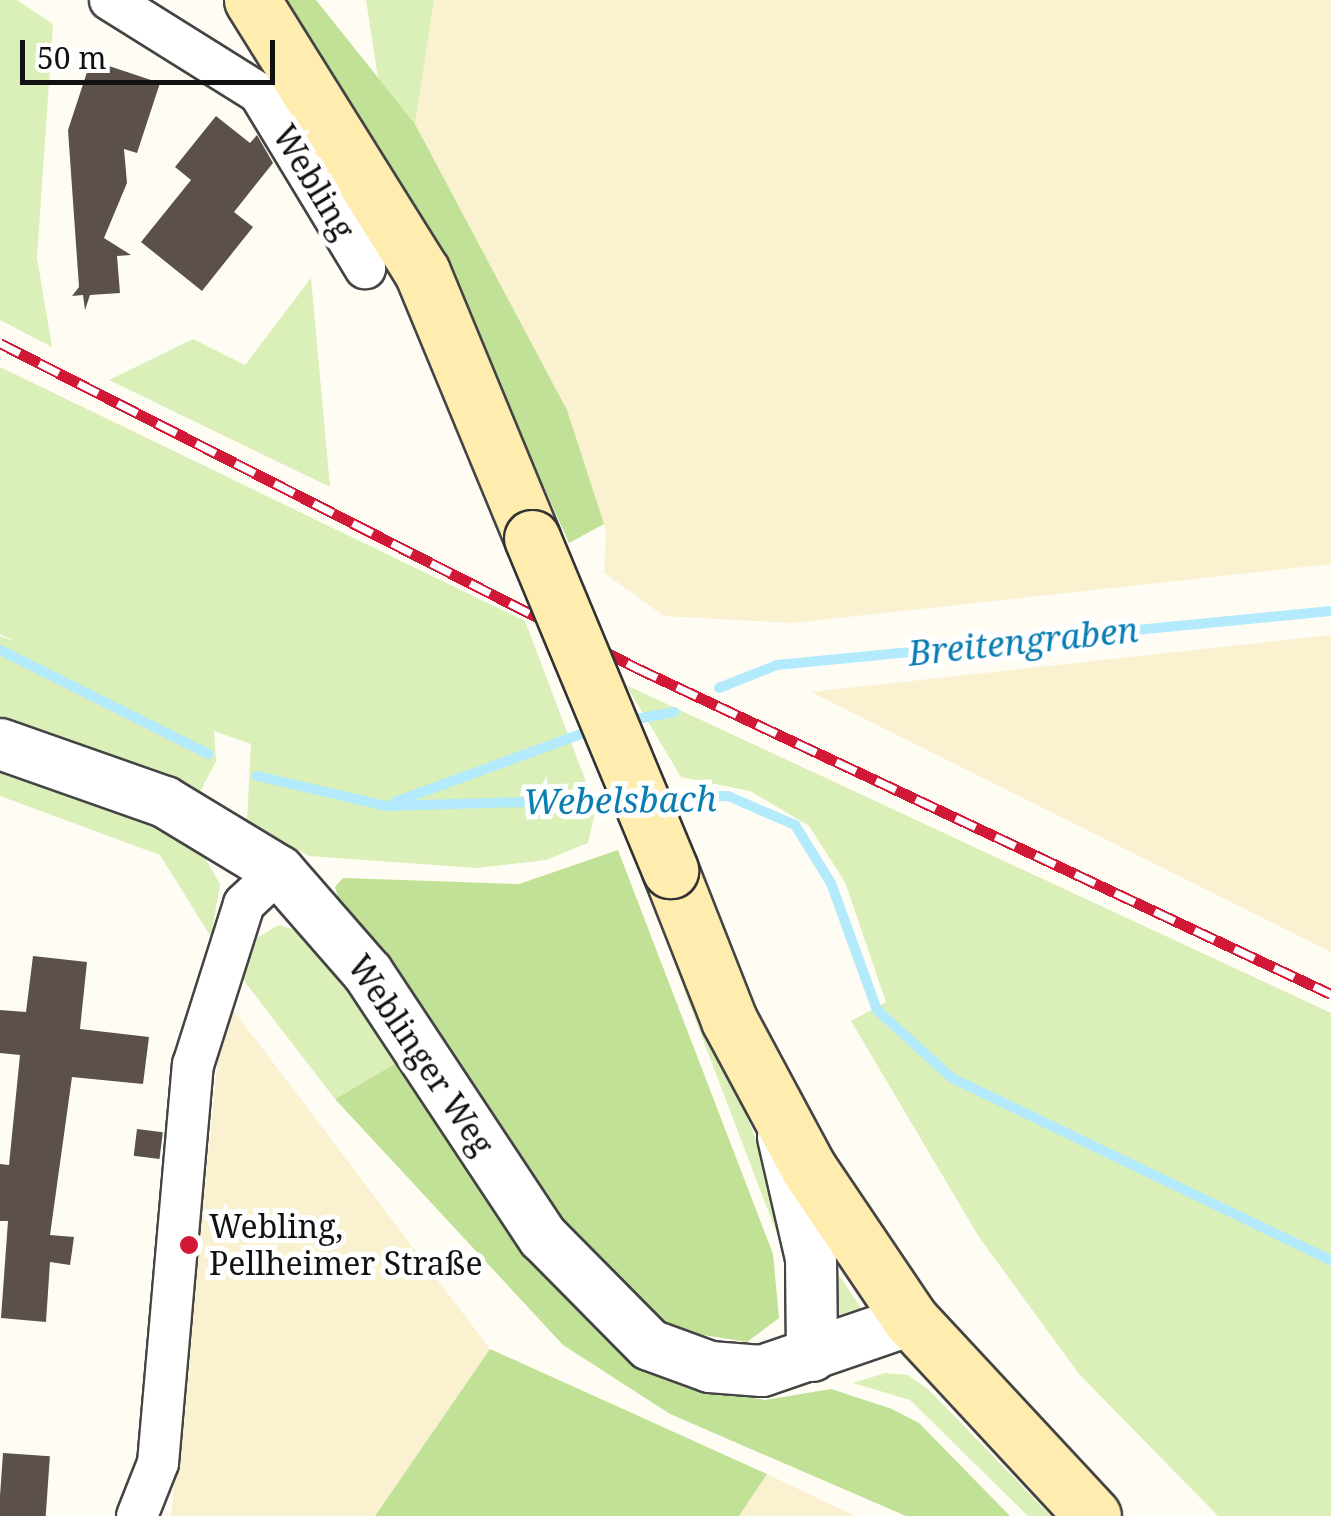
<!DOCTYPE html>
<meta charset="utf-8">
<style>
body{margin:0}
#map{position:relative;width:1331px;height:1516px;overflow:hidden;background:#fffcf4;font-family:"Noto Serif",serif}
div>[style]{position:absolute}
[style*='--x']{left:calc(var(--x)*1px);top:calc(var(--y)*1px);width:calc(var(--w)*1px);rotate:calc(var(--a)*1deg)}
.farmland>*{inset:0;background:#f9f1d0}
.green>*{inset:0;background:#dbefb8}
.forest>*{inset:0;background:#c1e196}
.stream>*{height:10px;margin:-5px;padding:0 5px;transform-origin:5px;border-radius:5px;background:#b3eafc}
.building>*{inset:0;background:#5b504c;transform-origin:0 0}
.roads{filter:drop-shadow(2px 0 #444) drop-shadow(-2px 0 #444) drop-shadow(0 2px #444) drop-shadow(0 -2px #444)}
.minor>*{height:40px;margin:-20px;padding:0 20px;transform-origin:20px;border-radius:20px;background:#fff}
.tertiary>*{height:50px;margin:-25px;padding:0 25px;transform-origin:25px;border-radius:25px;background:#fff}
.secondary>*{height:55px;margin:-27.5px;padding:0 27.5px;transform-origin:27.5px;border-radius:27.5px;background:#ffecaf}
.rail>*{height:11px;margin-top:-5.5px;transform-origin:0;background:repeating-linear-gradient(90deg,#fff 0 22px,#d11837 0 44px);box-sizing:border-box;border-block:2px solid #d11837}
.bridges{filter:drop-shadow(2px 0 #333) drop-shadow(-2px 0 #333) drop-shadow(0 2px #333) drop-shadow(0 -2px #333)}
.secondary-bridge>*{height:55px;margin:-27.5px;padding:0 27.5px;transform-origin:27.5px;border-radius:27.5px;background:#ffecaf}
.dots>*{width:28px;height:28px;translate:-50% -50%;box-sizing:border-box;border:5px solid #fff;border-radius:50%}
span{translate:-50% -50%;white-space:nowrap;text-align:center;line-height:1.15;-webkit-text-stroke:10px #fff;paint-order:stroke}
.street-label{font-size:32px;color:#111}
.poi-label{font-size:32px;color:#111}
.left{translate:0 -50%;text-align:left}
.water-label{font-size:35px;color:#0a7db2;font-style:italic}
.scale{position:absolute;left:20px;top:40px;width:255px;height:45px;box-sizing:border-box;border:5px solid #111;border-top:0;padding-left:12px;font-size:30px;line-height:35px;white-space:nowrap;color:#111;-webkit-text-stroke:8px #fff;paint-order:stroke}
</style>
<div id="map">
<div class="farmland">
<div style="clip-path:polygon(434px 0,1331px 0,1331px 564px,792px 623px,664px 616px,604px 573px,606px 531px,567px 410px,415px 124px)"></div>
<div style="clip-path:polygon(1331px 635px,1331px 952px,811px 692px)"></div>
<div style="clip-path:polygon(224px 998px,490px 1349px,375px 1516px,171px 1516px)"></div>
<div style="clip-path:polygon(767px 1474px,855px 1516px,739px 1516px)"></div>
</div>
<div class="green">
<div style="clip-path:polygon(0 0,17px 0,53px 24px,37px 258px,52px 347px,0 320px)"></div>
<div style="clip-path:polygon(366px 0,434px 0,415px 124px,378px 78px)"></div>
<div style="clip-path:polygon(311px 278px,330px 487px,109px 380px,193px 339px,245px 365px)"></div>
<div style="clip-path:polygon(0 367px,525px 621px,596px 808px,588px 843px,546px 860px,477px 868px,309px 856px,247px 821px,251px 744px,214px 731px,216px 761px,199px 794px,0 727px,0 636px,16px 642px,0 634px)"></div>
<div style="clip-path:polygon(626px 685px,1331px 1013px,1331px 1516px,1218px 1516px,1079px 1374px,979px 1237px,851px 1021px,886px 1002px,845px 882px,809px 826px,750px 791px,681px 777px)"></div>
<div style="clip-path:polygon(0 767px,194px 839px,220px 884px,211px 937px,160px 855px,0 796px)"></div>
<div style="clip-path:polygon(279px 925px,302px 932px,346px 975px,403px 1059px,335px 1099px,241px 977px,253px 940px)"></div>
<div style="clip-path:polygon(670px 926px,798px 1244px,788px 1263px,686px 995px,663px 929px)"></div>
<div style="clip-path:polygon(834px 1268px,861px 1308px,817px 1322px)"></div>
<div style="clip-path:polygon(885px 1373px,908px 1375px,929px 1390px,1051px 1516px,1028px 1516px,910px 1400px,853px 1383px)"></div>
</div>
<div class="forest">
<div style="clip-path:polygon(277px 0,316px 0,415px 124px,567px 410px,604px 524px,569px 543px,503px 397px)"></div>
<div style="clip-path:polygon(618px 850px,773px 1254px,779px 1318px,747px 1342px,672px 1330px,577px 1250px,343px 914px,335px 887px,343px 878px,519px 884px)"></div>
<div style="clip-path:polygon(403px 1059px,622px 1351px,690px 1388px,765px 1400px,831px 1389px,892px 1409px,919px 1423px,1010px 1516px,906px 1516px,670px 1414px,563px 1345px,335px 1099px)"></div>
<div style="clip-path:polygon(490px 1349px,767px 1474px,739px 1516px,375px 1516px)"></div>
</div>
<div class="stream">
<div style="--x:0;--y:650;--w:233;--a:26.5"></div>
<div style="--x:719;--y:688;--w:62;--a:-21.6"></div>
<div style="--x:777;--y:665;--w:557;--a:-5.57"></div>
<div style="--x:626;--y:721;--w:49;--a:-10.6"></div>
<div style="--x:257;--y:776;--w:132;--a:13.1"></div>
<div style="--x:386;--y:806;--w:235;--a:-1.7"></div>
<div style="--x:658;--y:798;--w:70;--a:-1.6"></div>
<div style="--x:728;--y:796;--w:73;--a:23.4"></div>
<div style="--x:795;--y:825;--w:68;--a:58.2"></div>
<div style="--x:831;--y:883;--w:135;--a:70.1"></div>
<div style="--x:877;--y:1010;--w:101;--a:42.2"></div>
<div style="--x:952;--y:1078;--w:420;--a:25.7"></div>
<div style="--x:395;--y:802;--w:213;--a:-20.1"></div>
</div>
<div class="building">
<div style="clip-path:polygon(91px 60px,160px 83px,137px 153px,124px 149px,127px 183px,104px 238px,131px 255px,117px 256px,120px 293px,90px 295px,85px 310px,83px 295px,72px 296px,79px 287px,68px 130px)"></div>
<div style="clip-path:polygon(216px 116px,250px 143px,257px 135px,273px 163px,234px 212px,253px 227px,202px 291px,141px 242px,191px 180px,175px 167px)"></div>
<div style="clip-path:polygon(33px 956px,87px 962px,80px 1029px,149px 1037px,143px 1084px,72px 1077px,50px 1235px,74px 1237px,70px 1265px,50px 1262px,46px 1322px,1px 1318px,8px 1221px,0 1221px,0 1164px,9px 1165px,20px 1055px,0 1053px,0 1010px,26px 1012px)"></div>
<div style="left:137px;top:1129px;width:26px;height:27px;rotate:7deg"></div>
<div style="left:3px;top:1453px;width:47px;height:63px;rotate:4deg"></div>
</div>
<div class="roads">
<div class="minor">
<div style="--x:110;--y:0;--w:176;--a:32"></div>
<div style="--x:259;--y:93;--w:205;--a:58.8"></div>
<div style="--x:137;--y:1516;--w:57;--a:-68.4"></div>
<div style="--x:158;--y:1463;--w:400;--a:-85"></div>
<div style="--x:193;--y:1065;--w:169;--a:-72.4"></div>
<div style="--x:244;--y:904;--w:48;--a:-43.3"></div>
</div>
<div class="tertiary">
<div style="--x:0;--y:744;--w:175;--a:19.4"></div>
<div style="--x:165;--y:802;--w:133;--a:31.2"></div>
<div style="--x:279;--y:871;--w:135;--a:48.9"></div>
<div style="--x:368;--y:973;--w:317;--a:56.5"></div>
<div style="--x:543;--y:1237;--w:152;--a:45.3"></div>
<div style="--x:650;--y:1345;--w:64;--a:20.1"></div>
<div style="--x:710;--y:1367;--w:52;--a:4.4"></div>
<div style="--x:762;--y:1371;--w:157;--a:-18.9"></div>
<div style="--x:783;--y:1137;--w:124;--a:77"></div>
<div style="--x:811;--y:1258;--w:98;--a:89.4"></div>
</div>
<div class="secondary">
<div style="--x:252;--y:0;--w:321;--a:58"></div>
<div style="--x:422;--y:272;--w:288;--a:67.5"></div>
<div style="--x:670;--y:870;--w:161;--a:68.5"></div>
<div style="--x:729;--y:1020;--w:169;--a:61.8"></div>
<div style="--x:809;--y:1169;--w:182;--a:56"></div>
<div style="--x:911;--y:1320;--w:267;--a:47.1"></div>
</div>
</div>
<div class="rail">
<div style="--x:0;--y:343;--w:715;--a:27.03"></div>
<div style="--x:637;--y:668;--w:767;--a:25.16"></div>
</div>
<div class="bridges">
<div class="secondary-bridge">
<div style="--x:532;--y:538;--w:360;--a:67.4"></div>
</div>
</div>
<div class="dots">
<div style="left:189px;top:1245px;background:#d11837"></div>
</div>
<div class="street-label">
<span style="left:314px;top:182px;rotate:59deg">Webling</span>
<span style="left:421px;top:1055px;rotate:56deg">Weblinger Weg</span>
</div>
<div class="poi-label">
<span class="left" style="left:209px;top:1245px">Webling,<br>Pellheimer Straße</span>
</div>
<div class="water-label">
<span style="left:1023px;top:641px;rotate:-6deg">Breitengraben</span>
<span style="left:620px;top:800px;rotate:-1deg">Webelsbach</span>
</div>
<div class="scale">50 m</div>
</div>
